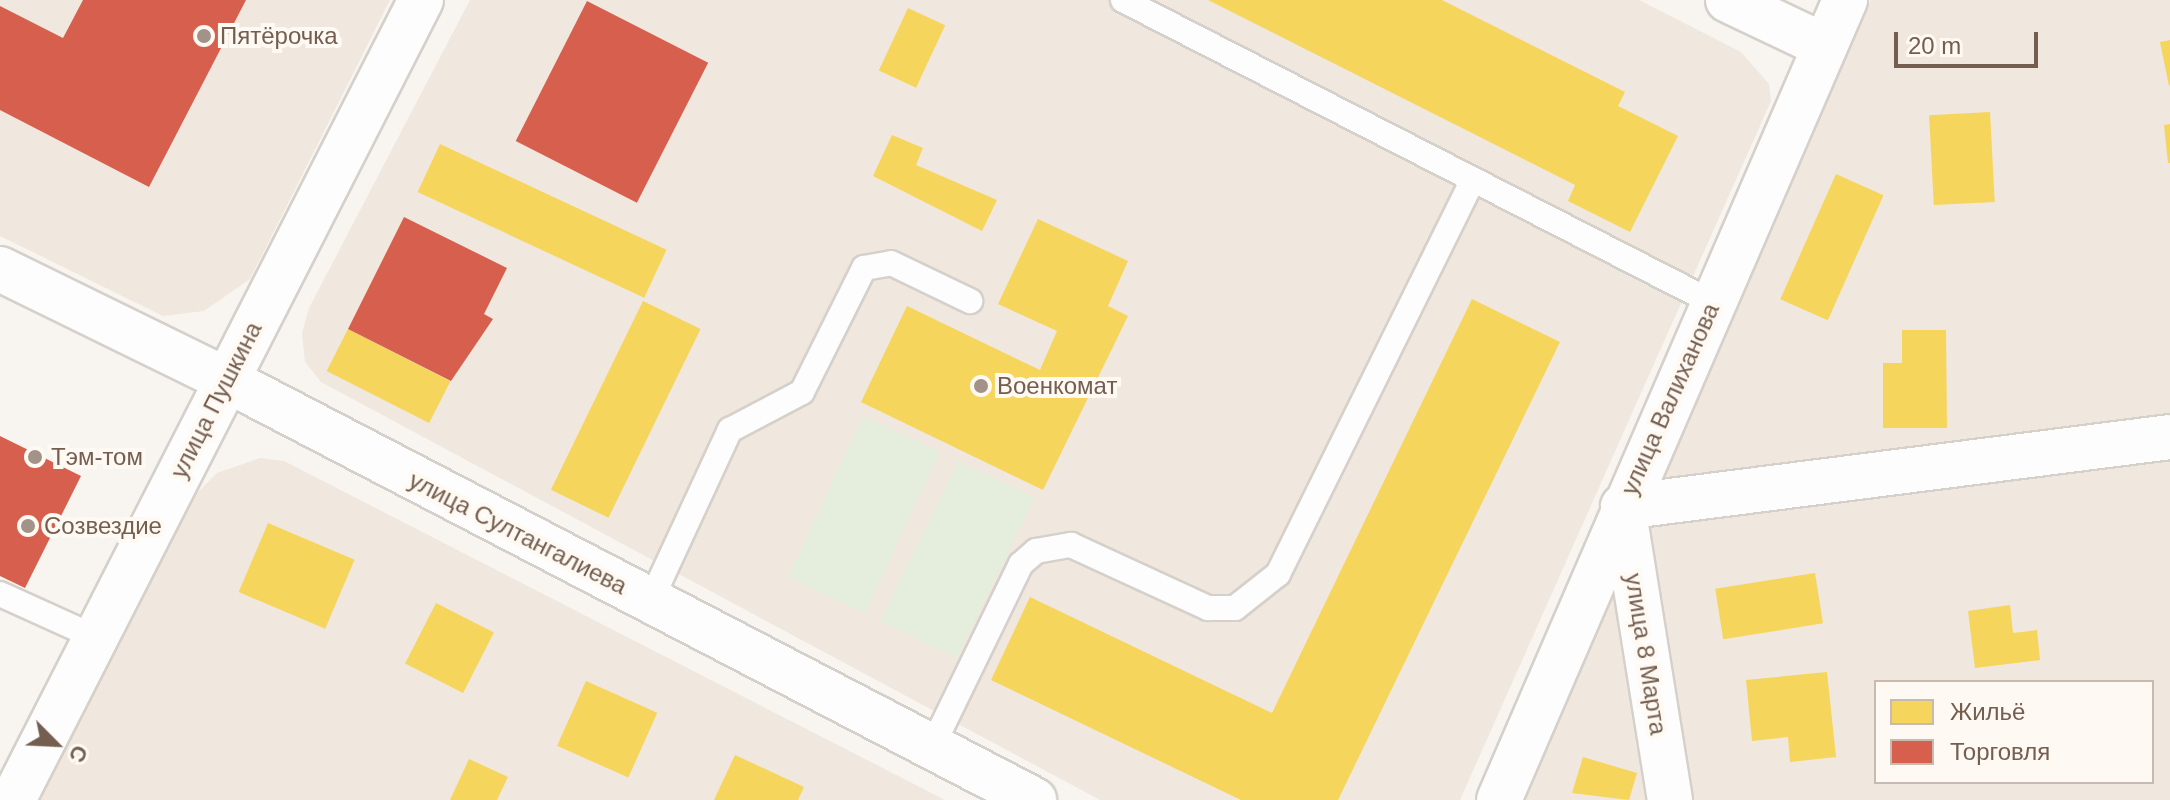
<!DOCTYPE html>
<meta charset="utf-8">
<style>
body{margin:0}
#map{position:relative;width:2170px;height:800px;overflow:hidden;background:#f8f4f0;font-family:Helvetica,sans-serif}
div>[style]{position:absolute}
[style*='--x']{left:calc(var(--x)*1px);top:calc(var(--y)*1px);width:calc(var(--w)*1px);rotate:calc(var(--a)*1deg)}
.residential>*{inset:0;background:#f0e7de}
.green>*{inset:0;background:#e5eddc;transform-origin:0 0}
.homes>*{inset:0;background:#f6d55c;transform-origin:0 0}
.shops>*{inset:0;background:#d6604d;transform-origin:0 0}
.roads{filter:drop-shadow(2px 0 #d5d0ca) drop-shadow(-2px 0 #d5d0ca) drop-shadow(0 2px #d5d0ca) drop-shadow(0 -2px #d5d0ca)}
.service>*{height:24px;margin:-12px;padding:0 12px;transform-origin:12px;border-radius:12px;background:#fefdfd}
.minor>*{height:44px;margin:-22px;padding:0 22px;transform-origin:22px;border-radius:22px;background:#fefdfd}
.tertiary>*{height:44px;margin:-22px;padding:0 22px;transform-origin:22px;border-radius:22px;background:#fefdfd}
.secondary>*{height:44px;margin:-22px;padding:0 22px;transform-origin:22px;border-radius:22px;background:#fefdfd}
.dots>*{width:22px;height:22px;translate:-50% -50%;box-sizing:border-box;border:4px solid #fef9f2;border-radius:50%}
span{translate:-50% -50%;white-space:nowrap;text-align:center;line-height:1.15;-webkit-text-stroke:8px #fef9f2;paint-order:stroke}
.poi-label{font-size:24px;color:#745e50}
.left{translate:0 -50%;text-align:left}
.street-label{font-size:24px;color:#745e50}
.legend{position:absolute;left:1874px;top:680px;width:280px;height:104px;box-sizing:border-box;background:#fef9f2;border:2px solid #c7bbb1;margin:0;padding:10px 14px;list-style:none;font-size:24px;color:#745e50}
.legend li{display:flex;align-items:center;gap:16px;height:40px}
.legend b{width:40px;border:2px solid #c7bbb1}
.north{position:absolute;left:16px;top:704px;width:80px;height:80px;-webkit-text-stroke:6px #fef9f2;paint-order:stroke;rotate:114deg;font-size:22px;font-weight:700;line-height:32px;text-align:center;color:#745e50}
.north::after{content:'';display:block;margin:auto;width:28px;height:36px;background:#745e50;clip-path:polygon(50% 0,100% 100%,50% 72%,0 100%)}
.scale{position:absolute;left:1894px;top:32px;width:144px;height:36px;box-sizing:border-box;border:4px solid #745e50;border-top:0;padding-left:10px;font-size:24px;line-height:28px;white-space:nowrap;color:#745e50;-webkit-text-stroke:6px #fef9f2;paint-order:stroke}
</style>
<div id="map">
<div class="residential">
<div style="clip-path:polygon(0 0,390px 0,250px 279px,204px 311px,163px 316px,0 236px)"></div>
<div style="clip-path:polygon(470px 0,1639px 0,1741px 52px,1769px 84px,1771px 101px,1460px 800px,1100px 800px,321px 382px,305px 362px,302px 333px,309px 308px)"></div>
<div style="clip-path:polygon(evenodd,1871px 0,2170px 0,2170px 800px,1523px 800px,1871px 0,1876px 682px,2152px 682px,2152px 782px,1876px 782px,1876px 682px)"></div>
<div style="clip-path:polygon(260px 458px,284px 461px,945px 800px,36px 800px,188px 502px,217px 473px)"></div>
</div>
<div class="green">
<div style="left:863px;top:416px;width:85px;height:178px;rotate:25deg"></div>
<div style="left:958px;top:461px;width:85px;height:178px;rotate:26deg"></div>
</div>
<div class="homes">
<div style="clip-path:polygon(1208px 0,1442px 0,1625px 92px,1618px 106px,1678px 136px,1630px 232px,1568px 201px,1575px 185px)"></div>
<div style="left:908px;top:8px;width:41px;height:69px;rotate:25deg"></div>
<div style="clip-path:polygon(2170px 40px,2170px 85px,2169px 86px,2160px 42px)"></div>
<div style="left:1990px;top:112px;width:90px;height:61px;rotate:87deg"></div>
<div style="clip-path:polygon(2170px 124px,2170px 163px,2168px 163px,2164px 125px)"></div>
<div style="clip-path:polygon(892px 135px,923px 148px,916px 165px,997px 200px,982px 231px,873px 176px)"></div>
<div style="left:440px;top:144px;width:250px;height:53px;rotate:25deg"></div>
<div style="left:1836px;top:174px;width:52px;height:137px;rotate:24deg"></div>
<div style="clip-path:polygon(1038px 219px,1128px 261px,1108px 306px,1128px 316px,1043px 490px,861px 402px,907px 306px,1040px 370px,1057px 331px,998px 304px)"></div>
<div style="clip-path:polygon(1472px 299px,1560px 342px,1338px 800px,1241px 800px,991px 680px,1030px 597px,1272px 713px)"></div>
<div style="left:643px;top:301px;width:64px;height:210px;rotate:26deg"></div>
<div style="left:348px;top:329px;width:115px;height:47px;rotate:27deg"></div>
<div style="clip-path:polygon(1902px 330px,1946px 330px,1947px 428px,1883px 428px,1883px 363px,1902px 363px)"></div>
<div style="left:268px;top:523px;width:94px;height:75px;rotate:23deg"></div>
<div style="left:1815px;top:573px;width:51px;height:101px;rotate:81deg"></div>
<div style="left:436px;top:603px;width:65px;height:68px;rotate:27deg"></div>
<div style="clip-path:polygon(2010px 605px,2013px 633px,2037px 630px,2040px 660px,1975px 668px,1968px 611px)"></div>
<div style="clip-path:polygon(1827px 672px,1836px 757px,1790px 762px,1788px 737px,1752px 741px,1746px 680px)"></div>
<div style="left:586px;top:681px;width:78px;height:71px;rotate:24deg"></div>
<div style="clip-path:polygon(735px 755px,804px 787px,798px 800px,714px 800px)"></div>
<div style="clip-path:polygon(1583px 757px,1637px 773px,1629px 800px,1572px 793px)"></div>
<div style="clip-path:polygon(469px 759px,508px 777px,497px 800px,450px 800px)"></div>
</div>
<div class="shops">
<div style="clip-path:polygon(83px 0,246px 0,149px 187px,0 110px,0 6px,63px 38px)"></div>
<div style="left:587px;top:1px;width:136px;height:157px;rotate:27deg"></div>
<div style="clip-path:polygon(404px 217px,507px 268px,484px 314px,493px 319px,451px 381px,348px 329px)"></div>
<div style="clip-path:polygon(0 436px,81px 476px,25px 588px,0 576px)"></div>
</div>
<div class="roads">
<div class="service">
<div style="--x:1123;--y:0;--w:662;--a:27.15"></div>
<div style="--x:0;--y:594;--w:104;--a:24.4"></div>
<div style="--x:650;--y:602;--w:190;--a:-65.1"></div>
<div style="--x:730;--y:430;--w:81;--a:-27.8"></div>
<div style="--x:802;--y:392;--w:139;--a:-63.4"></div>
<div style="--x:864;--y:268;--w:27;--a:-10"></div>
<div style="--x:891;--y:263;--w:88;--a:25.7"></div>
<div style="--x:932;--y:747;--w:203;--a:-64.1"></div>
<div style="--x:1021;--y:564;--w:20;--a:-41"></div>
<div style="--x:1036;--y:551;--w:36;--a:-10"></div>
<div style="--x:1071;--y:545;--w:151;--a:24.7"></div>
<div style="--x:1208;--y:608;--w:27;--a:0"></div>
<div style="--x:1235;--y:608;--w:55;--a:-38.3"></div>
<div style="--x:1278;--y:574;--w:437;--a:-63.7"></div>
</div>
<div class="minor">
<div style="--x:1728;--y:0;--w:107;--a:25.4"></div>
<div style="--x:227;--y:380;--w:910;--a:27.49"></div>
<div style="--x:1499;--y:800;--w:872;--a:-66.61"></div>
<div style="--x:1670;--y:800;--w:297;--a:-99.1"></div>
<div style="--x:1623;--y:507;--w:551;--a:-7.29"></div>
</div>
<div class="tertiary">
<div style="--x:0;--y:269;--w:253;--a:26.1"></div>
</div>
<div class="secondary">
<div style="--x:13;--y:800;--w:898;--a:-62.98"></div>
</div>
</div>
<div class="dots">
<div style="left:204px;top:36px;background:#a29288"></div>
<div style="left:981px;top:386px;background:#a29288"></div>
<div style="left:35px;top:457px;background:#a29288"></div>
<div style="left:28px;top:526px;background:#a29288"></div>
</div>
<div class="poi-label">
<span class="left" style="left:220px;top:36px">Пятёрочка</span>
<span class="left" style="left:997px;top:386px">Военкомат</span>
<span class="left" style="left:51px;top:457px">Тэм-том</span>
<span class="left" style="left:44px;top:526px">Созвездие</span>
</div>
<div class="street-label">
<span style="left:1670px;top:399px;rotate:-66deg">улица Валиханова</span>
<span style="left:216px;top:400px;rotate:-63deg">улица Пушкина</span>
<span style="left:518px;top:533px;rotate:27deg">улица Султангалиева</span>
<span style="left:1646px;top:654px;rotate:81deg">улица 8 Марта</span>
</div>
<ul class="legend">
<li><b style="height:22px;background:#f6d55c"></b>Жильё</li>
<li><b style="height:22px;background:#d6604d"></b>Торговля</li>
</ul>
<div class="north">С</div>
<div class="scale">20 m</div>
</div>
